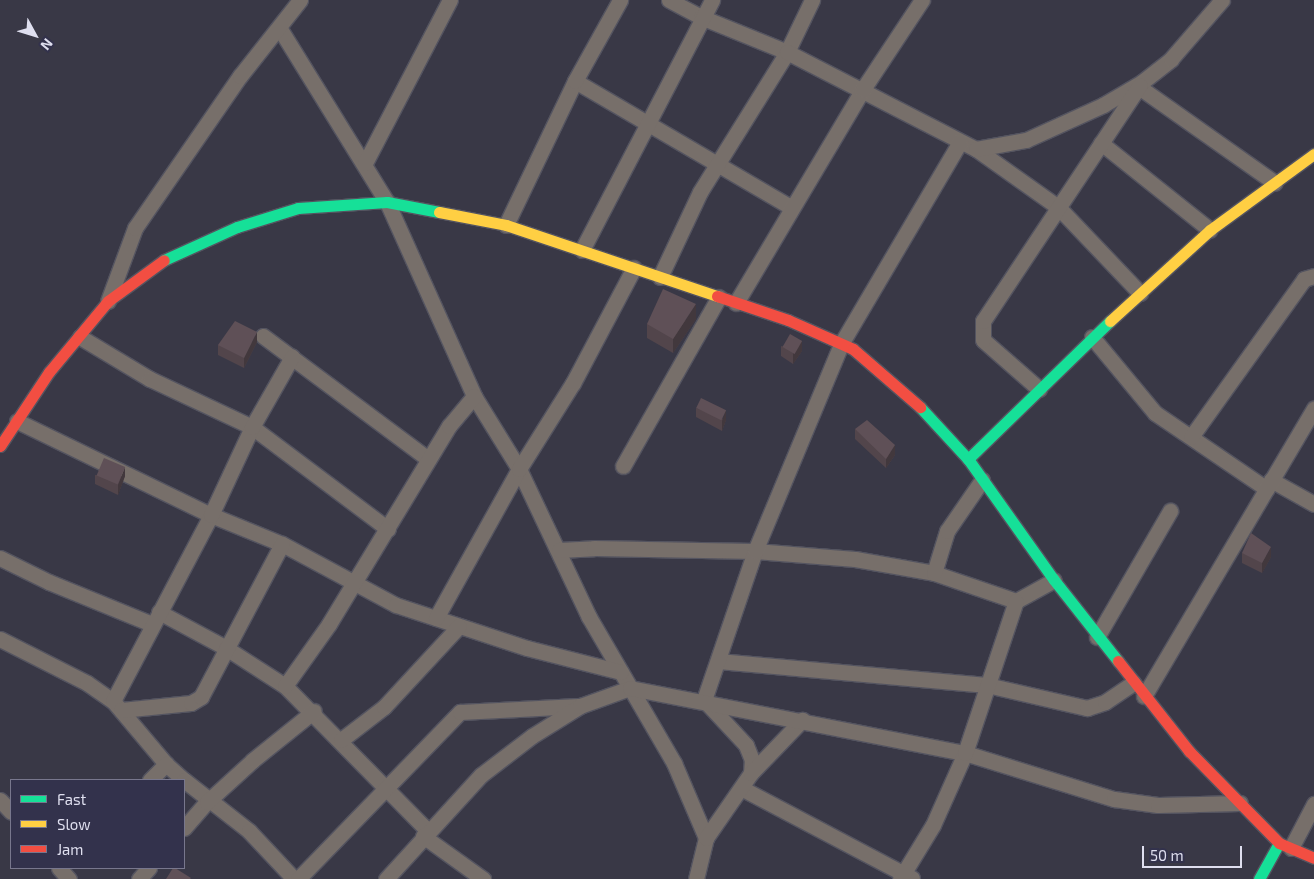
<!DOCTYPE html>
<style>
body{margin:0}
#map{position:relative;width:1314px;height:879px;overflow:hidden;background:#393846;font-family:"Exo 2",sans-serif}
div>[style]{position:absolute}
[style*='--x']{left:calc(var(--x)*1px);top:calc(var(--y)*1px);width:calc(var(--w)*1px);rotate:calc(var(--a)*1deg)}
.roads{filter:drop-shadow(1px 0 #545460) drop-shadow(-1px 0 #545460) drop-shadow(0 1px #545460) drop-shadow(0 -1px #545460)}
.street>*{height:15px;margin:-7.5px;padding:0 7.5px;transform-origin:7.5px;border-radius:7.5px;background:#776f6a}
.fast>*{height:11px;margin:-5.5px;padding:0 5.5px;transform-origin:5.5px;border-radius:5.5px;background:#16e098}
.slow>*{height:11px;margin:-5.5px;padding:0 5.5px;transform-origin:5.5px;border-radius:5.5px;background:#ffcf43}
.jam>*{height:11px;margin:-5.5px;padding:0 5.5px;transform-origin:5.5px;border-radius:5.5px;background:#f24e42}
.wall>*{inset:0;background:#52454b}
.shaded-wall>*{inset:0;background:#42383d}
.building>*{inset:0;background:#5f5057;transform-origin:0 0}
span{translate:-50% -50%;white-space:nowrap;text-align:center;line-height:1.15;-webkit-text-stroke:4.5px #33324c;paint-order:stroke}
.legend{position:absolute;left:10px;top:779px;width:175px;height:90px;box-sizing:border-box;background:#33324c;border:1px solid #78778d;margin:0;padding:6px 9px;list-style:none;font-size:15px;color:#dfdfef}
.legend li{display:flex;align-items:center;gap:10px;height:25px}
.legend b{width:25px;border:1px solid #78778d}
.north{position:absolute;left:10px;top:10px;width:50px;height:50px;-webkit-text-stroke:4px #33324c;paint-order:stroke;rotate:129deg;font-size:14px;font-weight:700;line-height:20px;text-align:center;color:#dfdfef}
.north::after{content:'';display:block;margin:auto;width:18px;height:22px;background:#dfdfef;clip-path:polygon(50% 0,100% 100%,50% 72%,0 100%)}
.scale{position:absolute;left:1142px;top:846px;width:100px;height:22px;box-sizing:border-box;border:2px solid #dfdfef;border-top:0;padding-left:6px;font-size:15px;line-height:18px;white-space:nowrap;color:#dfdfef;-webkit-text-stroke:4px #33324c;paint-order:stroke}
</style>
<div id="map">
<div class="roads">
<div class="street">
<div style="--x:669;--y:0;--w:36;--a:28"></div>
<div style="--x:701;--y:17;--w:93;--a:22.1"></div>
<div style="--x:787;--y:52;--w:58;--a:-64.3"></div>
<div style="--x:280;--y:29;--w:203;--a:58.3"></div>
<div style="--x:387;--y:202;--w:213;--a:65.8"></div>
<div style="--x:474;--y:396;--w:86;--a:58.3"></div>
<div style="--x:519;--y:469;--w:164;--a:64.7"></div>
<div style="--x:589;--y:617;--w:169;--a:59.8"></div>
<div style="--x:674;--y:763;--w:82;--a:66.9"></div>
<div style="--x:706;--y:838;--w:42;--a:103.7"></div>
<div style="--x:575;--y:81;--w:251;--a:30.3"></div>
<div style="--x:1139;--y:87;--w:166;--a:35.2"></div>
<div style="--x:1101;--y:143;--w:139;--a:38.6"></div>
<div style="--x:976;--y:149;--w:100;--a:35.3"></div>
<div style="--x:1058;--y:207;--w:119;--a:46.4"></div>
<div style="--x:365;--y:163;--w:184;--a:-62.5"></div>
<div style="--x:506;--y:225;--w:160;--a:-64.4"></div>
<div style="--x:575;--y:81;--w:93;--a:-60.9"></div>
<div style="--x:582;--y:250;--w:282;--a:-62.5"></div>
<div style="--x:660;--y:277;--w:94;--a:-64.8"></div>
<div style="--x:700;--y:192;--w:165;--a:-58.1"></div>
<div style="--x:787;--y:52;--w:212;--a:27.2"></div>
<div style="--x:976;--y:149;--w:51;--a:-10.2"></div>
<div style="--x:1026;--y:140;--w:85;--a:-24.4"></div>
<div style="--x:1103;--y:105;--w:45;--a:-30.5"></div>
<div style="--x:1142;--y:82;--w:37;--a:-38"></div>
<div style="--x:1171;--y:59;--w:78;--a:-49.2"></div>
<div style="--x:108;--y:301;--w:78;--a:-69.7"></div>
<div style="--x:135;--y:228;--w:185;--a:-55.4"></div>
<div style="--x:240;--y:76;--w:97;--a:-51.7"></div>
<div style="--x:736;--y:303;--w:249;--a:-59.3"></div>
<div style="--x:863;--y:89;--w:107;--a:-56.5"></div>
<div style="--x:263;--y:336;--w:206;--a:36.7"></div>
<div style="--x:80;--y:337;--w:82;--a:31"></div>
<div style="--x:150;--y:379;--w:113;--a:25.2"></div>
<div style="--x:252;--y:427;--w:170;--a:36.9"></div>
<div style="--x:1092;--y:337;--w:99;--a:50.3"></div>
<div style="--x:1155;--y:413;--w:135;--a:34.2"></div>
<div style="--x:1039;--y:389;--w:74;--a:-138.8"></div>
<div style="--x:983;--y:340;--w:19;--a:-90"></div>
<div style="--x:983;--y:321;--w:283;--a:-56.4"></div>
<div style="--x:17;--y:421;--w:216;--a:25.9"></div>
<div style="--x:211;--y:515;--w:77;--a:22.2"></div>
<div style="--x:282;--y:544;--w:129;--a:28.2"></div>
<div style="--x:396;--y:605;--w:138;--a:18.2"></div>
<div style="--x:527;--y:648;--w:97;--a:14.3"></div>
<div style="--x:1191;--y:437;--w:194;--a:-54.4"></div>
<div style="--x:1304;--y:279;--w:10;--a:-17"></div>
<div style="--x:623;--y:466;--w:194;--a:-60.4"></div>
<div style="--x:1271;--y:480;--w:49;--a:29.2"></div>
<div style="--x:559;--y:550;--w:35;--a:-3"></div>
<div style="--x:594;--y:548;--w:161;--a:1.1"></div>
<div style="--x:755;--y:551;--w:100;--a:4.6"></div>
<div style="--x:855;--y:559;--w:80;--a:10"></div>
<div style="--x:934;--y:573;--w:87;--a:18.9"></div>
<div style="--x:1016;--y:601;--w:43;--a:-28.9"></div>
<div style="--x:0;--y:558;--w:55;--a:26.1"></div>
<div style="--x:49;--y:582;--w:111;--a:22.2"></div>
<div style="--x:934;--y:573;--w:44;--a:-72.8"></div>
<div style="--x:947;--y:531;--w:62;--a:-55.5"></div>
<div style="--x:159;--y:612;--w:76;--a:28.2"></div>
<div style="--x:226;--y:648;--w:70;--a:32.8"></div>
<div style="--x:285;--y:686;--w:204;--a:45.4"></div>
<div style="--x:436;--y:618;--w:171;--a:-60.9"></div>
<div style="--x:519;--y:469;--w:102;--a:-57.9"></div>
<div style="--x:573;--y:383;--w:130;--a:-62.1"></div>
<div style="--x:1097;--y:637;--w:146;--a:-59.9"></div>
<div style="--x:0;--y:639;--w:97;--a:26.8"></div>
<div style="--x:87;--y:683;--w:32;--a:35"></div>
<div style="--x:113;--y:701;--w:82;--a:49.9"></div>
<div style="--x:166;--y:764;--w:24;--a:42"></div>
<div style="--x:718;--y:661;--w:270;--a:5.1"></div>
<div style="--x:987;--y:685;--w:103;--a:13"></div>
<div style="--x:1087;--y:708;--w:19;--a:-18"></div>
<div style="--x:1105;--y:702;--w:34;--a:-34"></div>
<div style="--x:285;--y:686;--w:76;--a:-54.6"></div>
<div style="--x:329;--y:624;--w:232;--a:-58.8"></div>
<div style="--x:449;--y:426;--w:39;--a:-50"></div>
<div style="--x:1144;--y:696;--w:334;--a:-59.4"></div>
<div style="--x:113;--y:701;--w:210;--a:-62.2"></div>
<div style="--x:211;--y:515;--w:97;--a:-65"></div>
<div style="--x:252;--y:427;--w:81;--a:-60.3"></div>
<div style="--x:121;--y:710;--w:70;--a:-5.7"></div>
<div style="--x:191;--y:703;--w:12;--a:-31"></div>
<div style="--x:201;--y:697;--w:173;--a:-62.1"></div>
<div style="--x:341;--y:740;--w:54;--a:-37.5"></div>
<div style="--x:384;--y:707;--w:110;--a:-47.2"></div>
<div style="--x:751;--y:773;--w:13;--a:-86"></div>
<div style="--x:752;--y:760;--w:16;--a:-112"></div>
<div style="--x:746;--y:745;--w:62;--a:-133"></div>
<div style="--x:704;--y:700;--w:157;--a:-71.1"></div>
<div style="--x:755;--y:551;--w:224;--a:-67.4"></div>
<div style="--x:841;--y:344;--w:234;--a:-59.5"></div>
<div style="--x:150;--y:780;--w:23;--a:-45"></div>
<div style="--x:184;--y:780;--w:83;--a:38.1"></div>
<div style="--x:249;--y:831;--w:66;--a:46.8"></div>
<div style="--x:743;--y:789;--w:191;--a:27.8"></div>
<div style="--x:0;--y:800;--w:16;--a:47"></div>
<div style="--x:184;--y:828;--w:35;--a:-49"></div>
<div style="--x:207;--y:802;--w:62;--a:-42.4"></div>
<div style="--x:253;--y:760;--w:78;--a:-38.8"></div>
<div style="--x:423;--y:836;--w:74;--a:35.6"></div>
<div style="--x:706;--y:838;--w:79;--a:-55.3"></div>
<div style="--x:751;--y:773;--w:74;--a:-46.1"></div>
<div style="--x:1291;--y:848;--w:50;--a:-62.4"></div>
<div style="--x:59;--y:868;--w:15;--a:48"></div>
<div style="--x:139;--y:879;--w:15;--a:-48"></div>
<div style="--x:298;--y:879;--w:233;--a:-45.9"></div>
<div style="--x:460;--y:712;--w:118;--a:-2.9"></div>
<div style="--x:386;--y:879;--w:141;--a:-47.6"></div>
<div style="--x:481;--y:775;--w:64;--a:-37.4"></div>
<div style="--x:532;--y:736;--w:57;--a:-32"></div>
<div style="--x:580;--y:706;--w:53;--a:-19.8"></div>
<div style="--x:630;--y:688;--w:341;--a:11"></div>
<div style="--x:965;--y:753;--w:156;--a:17.2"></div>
<div style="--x:1114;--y:799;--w:44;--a:7.8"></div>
<div style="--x:1158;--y:805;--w:82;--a:-1.4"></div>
<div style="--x:900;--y:879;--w:63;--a:-58.6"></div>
<div style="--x:933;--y:825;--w:79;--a:-66"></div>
<div style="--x:965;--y:753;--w:160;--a:-71.5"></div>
</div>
<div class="fast">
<div style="--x:164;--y:260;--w:80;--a:-24.3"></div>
<div style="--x:237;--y:227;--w:64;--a:-17.3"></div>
<div style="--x:298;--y:208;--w:89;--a:-3.9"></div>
<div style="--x:387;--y:202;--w:53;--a:10.9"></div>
<div style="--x:920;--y:407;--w:71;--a:47.3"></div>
<div style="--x:968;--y:459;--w:148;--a:54.6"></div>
<div style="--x:1054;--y:580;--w:103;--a:51.7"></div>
<div style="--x:968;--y:459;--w:198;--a:-44.2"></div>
<div style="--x:1259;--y:879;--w:41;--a:-60.9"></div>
</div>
<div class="slow">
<div style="--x:439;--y:212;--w:68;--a:11"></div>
<div style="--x:506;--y:225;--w:223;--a:18.6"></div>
<div style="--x:1110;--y:321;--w:135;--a:-42.3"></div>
<div style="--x:1210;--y:230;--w:129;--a:-36.2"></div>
</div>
<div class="jam">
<div style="--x:717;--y:296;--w:75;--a:18.7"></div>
<div style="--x:788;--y:320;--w:71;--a:24"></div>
<div style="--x:853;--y:349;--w:89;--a:40.9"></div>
<div style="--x:0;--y:446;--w:89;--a:-56.5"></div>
<div style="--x:49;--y:372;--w:92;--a:-50.3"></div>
<div style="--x:108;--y:301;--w:69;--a:-36.2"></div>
<div style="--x:1118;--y:661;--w:115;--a:51.7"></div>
<div style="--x:1189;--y:751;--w:129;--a:45.6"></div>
<div style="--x:1279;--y:843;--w:38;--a:23"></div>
</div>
</div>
<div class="wall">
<div style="clip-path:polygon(696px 319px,673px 353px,647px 338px,647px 324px)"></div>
<div style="clip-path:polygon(257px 342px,244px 368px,218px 355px,218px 345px)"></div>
<div style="clip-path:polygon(781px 346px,802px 351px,793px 364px,781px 356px)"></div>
<div style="clip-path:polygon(696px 408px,726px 420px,722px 431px,696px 417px)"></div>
<div style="clip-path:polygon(855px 429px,895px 455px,886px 468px,855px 439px)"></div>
<div style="clip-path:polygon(95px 475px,125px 476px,118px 495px,95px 484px)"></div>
<div style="clip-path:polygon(1242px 553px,1271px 557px,1262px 573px,1242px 563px)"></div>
</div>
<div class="shaded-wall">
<div style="clip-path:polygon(696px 304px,696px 319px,673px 353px,673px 339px)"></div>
<div style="clip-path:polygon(257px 332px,257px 342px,244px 368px,244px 358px)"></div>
<div style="clip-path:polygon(802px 341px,802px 351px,793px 364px,793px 354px)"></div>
<div style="clip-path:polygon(726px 410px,726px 420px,722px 431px,722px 421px)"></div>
<div style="clip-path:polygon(895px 445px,895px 455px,886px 468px,886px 459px)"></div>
<div style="clip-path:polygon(125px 467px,125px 476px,118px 495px,118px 485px)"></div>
<div style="clip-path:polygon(1271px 547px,1271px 557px,1262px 573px,1262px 563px)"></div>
</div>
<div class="building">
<div style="clip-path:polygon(663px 289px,696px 304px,673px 339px,647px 324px)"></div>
<div style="clip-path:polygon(235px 321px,257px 332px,244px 358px,218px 345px)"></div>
<div style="left:790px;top:334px;width:14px;height:15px;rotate:30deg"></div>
<div style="left:701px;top:398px;width:28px;height:11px;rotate:26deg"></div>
<div style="clip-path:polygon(867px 420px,895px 445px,886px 459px,855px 429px)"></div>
<div style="left:104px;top:458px;width:23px;height:19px;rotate:23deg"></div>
<div style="clip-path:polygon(1251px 533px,1271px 547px,1262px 563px,1242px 553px)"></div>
<div style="clip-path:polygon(173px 868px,175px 868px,191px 878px,190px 879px,166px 879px)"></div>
</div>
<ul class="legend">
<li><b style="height:6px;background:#16e098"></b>Fast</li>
<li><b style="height:6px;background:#ffcf43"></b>Slow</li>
<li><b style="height:6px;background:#f24e42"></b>Jam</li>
</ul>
<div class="north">N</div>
<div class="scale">50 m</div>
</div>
